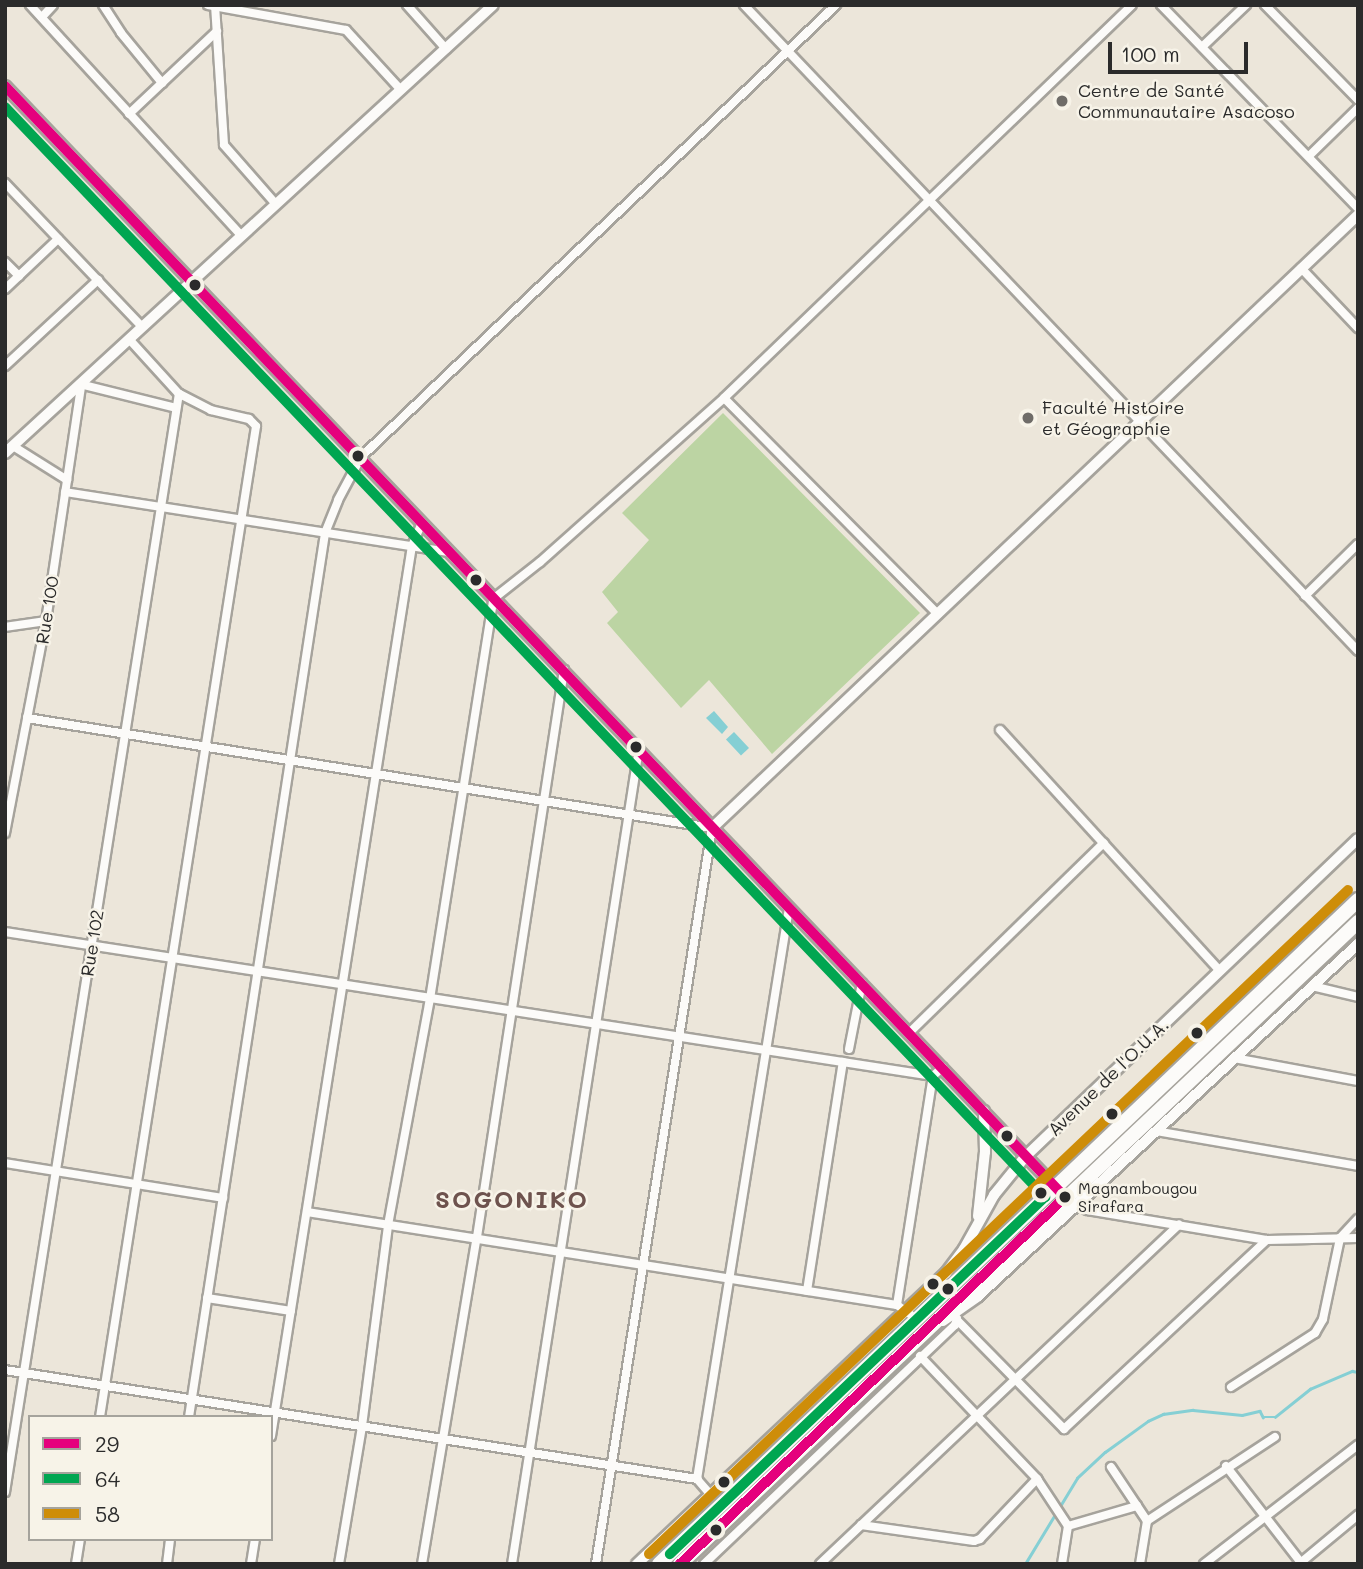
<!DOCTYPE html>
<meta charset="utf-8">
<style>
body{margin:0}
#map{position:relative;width:1363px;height:1569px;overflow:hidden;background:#ece6da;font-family:Mali,sans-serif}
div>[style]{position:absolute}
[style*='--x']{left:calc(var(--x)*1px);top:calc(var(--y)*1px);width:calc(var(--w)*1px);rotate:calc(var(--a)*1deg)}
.green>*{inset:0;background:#bcd4a3}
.water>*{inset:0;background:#85cfd4;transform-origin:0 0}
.stream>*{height:2.5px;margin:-1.25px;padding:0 1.25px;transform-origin:1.25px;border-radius:1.25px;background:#85cfd4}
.roads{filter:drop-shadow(2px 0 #a6a39c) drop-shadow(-2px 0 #a6a39c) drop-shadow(0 2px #a6a39c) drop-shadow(0 -2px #a6a39c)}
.street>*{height:8px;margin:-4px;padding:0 4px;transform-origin:4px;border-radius:4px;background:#fcfbf9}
.secondary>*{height:10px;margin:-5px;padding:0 5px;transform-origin:5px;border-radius:5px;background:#fcfbf9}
.highway>*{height:14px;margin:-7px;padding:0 7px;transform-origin:7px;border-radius:7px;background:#fcfbf9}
.bus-1>*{height:10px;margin:-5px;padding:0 5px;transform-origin:5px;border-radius:5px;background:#e5007d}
.bus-2>*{height:10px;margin:-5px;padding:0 5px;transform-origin:5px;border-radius:5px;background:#00a651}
.bus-3>*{height:10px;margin:-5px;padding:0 5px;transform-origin:5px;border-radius:5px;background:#ce8d09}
.dots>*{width:19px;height:19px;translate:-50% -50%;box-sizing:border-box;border:4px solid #f7f3e8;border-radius:50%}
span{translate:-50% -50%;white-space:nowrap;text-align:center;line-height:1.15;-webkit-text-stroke:5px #f7f3e8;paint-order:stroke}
.bus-label{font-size:16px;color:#2b2b2b}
.left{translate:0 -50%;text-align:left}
.poi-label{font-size:18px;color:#2b2b2b}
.street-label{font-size:18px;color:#2b2b2b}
.district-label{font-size:24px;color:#6e534e;font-weight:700;letter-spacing:2px}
.frame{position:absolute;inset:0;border:7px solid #2b2b2b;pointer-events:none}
.legend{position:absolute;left:28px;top:1415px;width:245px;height:126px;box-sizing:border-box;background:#f7f3e8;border:2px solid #a5a39c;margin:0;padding:9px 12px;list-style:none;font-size:21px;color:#2b2b2b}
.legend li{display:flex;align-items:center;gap:14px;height:35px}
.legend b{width:35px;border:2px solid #a5a39c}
.scale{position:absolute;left:1108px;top:42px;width:140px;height:32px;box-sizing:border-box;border:4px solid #2b2b2b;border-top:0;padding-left:9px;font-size:21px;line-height:24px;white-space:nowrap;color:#2b2b2b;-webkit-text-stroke:5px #f7f3e8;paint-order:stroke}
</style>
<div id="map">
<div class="green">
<div style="clip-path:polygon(723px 413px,920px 613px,772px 754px,709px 680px,681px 708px,607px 623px,618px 612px,602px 592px,649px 540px,622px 513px)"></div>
</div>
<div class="water">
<div style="clip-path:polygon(714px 711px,728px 727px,722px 734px,706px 718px)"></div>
<div style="left:734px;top:732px;width:22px;height:11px;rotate:47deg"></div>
</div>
<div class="stream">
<div style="--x:1025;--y:1564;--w:100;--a:-58.8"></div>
<div style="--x:1077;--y:1478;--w:38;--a:-43"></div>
<div style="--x:1105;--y:1452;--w:53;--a:-35.8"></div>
<div style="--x:1148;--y:1421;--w:17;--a:-25"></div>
<div style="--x:1163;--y:1414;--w:30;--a:-8"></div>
<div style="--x:1193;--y:1410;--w:49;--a:5.8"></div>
<div style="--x:1242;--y:1415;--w:18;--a:-13"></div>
<div style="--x:1260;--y:1411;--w:7;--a:63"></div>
<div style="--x:1263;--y:1417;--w:12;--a:0"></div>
<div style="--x:1275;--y:1417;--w:45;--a:-38.7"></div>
<div style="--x:1310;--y:1389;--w:46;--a:-23.2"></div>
<div style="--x:1352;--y:1371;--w:6;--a:9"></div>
</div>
<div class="roads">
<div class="street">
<div style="--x:30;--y:5;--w:312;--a:47.5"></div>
<div style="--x:103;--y:5;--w:33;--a:57"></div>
<div style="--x:121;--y:33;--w:65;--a:50.6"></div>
<div style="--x:208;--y:5;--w:140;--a:10.3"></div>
<div style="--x:346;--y:30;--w:81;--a:47.5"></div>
<div style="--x:215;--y:5;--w:140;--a:86.3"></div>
<div style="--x:224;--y:145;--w:77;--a:48.7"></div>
<div style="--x:407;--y:5;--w:59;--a:48.4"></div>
<div style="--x:744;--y:5;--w:891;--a:46.45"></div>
<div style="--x:1161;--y:5;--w:283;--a:45.9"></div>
<div style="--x:1265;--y:5;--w:133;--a:45.6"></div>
<div style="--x:42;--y:17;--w:16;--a:-47"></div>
<div style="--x:1202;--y:47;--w:61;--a:-43.7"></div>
<div style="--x:129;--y:114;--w:121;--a:-43.3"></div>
<div style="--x:1310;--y:155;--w:67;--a:-44.4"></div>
<div style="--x:5;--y:183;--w:199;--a:46.4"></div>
<div style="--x:5;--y:262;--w:20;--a:45"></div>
<div style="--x:1301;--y:268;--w:83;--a:46.5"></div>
<div style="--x:5;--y:289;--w:73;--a:-43.3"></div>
<div style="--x:5;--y:366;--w:127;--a:-42.8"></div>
<div style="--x:80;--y:384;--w:99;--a:14"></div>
<div style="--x:724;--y:398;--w:304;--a:45.3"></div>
<div style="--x:13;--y:446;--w:64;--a:32.2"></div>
<div style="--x:65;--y:492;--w:389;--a:8.9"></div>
<div style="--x:1305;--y:596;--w:74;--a:-44.5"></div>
<div style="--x:5;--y:627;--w:41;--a:-8.3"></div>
<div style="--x:27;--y:718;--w:694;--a:9.12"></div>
<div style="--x:712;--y:828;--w:745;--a:98.96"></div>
<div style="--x:1000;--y:730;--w:326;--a:47.6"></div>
<div style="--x:5;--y:833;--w:216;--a:-79.1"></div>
<div style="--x:46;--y:621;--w:238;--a:-81.5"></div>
<div style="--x:5;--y:932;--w:939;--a:8.82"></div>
<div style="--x:1312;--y:986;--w:47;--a:13.4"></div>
<div style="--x:909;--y:1033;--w:272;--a:-44.3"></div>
<div style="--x:849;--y:1049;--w:67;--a:-78.9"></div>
<div style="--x:1234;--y:1058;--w:126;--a:10.5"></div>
<div style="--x:1156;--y:1131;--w:205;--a:9.8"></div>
<div style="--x:5;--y:1163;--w:221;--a:9.1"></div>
<div style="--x:1074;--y:1203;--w:15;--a:28"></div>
<div style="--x:1087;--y:1210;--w:182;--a:9.5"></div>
<div style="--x:1267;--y:1240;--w:91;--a:-1.3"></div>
<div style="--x:307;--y:1212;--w:597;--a:8.96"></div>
<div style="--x:897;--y:1305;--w:16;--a:35"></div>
<div style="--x:807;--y:1291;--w:232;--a:-81.1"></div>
<div style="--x:207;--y:1298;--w:85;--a:8.8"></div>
<div style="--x:897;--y:1305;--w:232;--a:-81.1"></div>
<div style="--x:933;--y:1076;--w:13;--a:-42"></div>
<div style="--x:957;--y:1320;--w:153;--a:45.5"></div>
<div style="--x:1064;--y:1429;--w:277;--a:-43"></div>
<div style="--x:920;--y:1356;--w:170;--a:46.4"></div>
<div style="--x:1037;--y:1479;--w:56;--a:56.6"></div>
<div style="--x:1068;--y:1526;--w:38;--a:99"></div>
<div style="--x:5;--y:1370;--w:701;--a:8.95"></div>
<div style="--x:697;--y:1479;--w:20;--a:49"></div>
<div style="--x:1231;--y:1387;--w:100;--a:-32.7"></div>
<div style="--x:1315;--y:1333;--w:16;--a:-60"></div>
<div style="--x:1323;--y:1319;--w:83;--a:-78.1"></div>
<div style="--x:1340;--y:1238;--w:26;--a:-47"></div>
<div style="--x:100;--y:1417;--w:1003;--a:-81.05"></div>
<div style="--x:256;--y:426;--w:10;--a:-135"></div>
<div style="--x:249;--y:419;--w:39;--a:-167"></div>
<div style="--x:211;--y:410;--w:36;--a:-153"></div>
<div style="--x:179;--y:394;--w:74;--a:-132.3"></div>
<div style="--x:189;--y:1417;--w:894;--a:-81.25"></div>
<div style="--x:325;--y:533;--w:35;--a:-68"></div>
<div style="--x:338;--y:500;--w:49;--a:-61.9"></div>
<div style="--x:361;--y:457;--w:656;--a:-43.58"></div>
<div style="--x:271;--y:1436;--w:901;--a:-81"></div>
<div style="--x:412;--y:546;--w:25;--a:-67"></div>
<div style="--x:1226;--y:1466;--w:124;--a:52.2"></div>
<div style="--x:1111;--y:1467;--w:65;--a:56.3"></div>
<div style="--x:1147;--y:1521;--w:44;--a:99.2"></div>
<div style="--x:697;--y:1479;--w:578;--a:-80.85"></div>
<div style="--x:5;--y:1492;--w:1112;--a:-81"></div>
<div style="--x:1147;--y:1521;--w:153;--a:-33.3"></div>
<div style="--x:861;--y:1525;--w:114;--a:8.1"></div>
<div style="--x:974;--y:1541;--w:6;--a:-18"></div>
<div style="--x:980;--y:1539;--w:83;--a:-46.5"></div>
<div style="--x:1068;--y:1526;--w:72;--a:-16.2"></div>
<div style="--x:76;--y:1564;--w:25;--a:-81"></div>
<div style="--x:167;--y:1564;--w:25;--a:-83"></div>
<div style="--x:251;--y:1564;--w:25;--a:-81"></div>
<div style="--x:339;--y:1564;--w:140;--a:-80.5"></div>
<div style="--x:362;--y:1426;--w:203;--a:-82.6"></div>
<div style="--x:388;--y:1225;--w:230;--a:-79.5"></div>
<div style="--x:430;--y:999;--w:405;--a:-81"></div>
<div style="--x:493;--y:599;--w:60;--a:-38.2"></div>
<div style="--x:540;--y:562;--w:246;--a:-41.7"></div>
<div style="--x:724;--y:398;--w:566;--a:-43.93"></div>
<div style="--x:422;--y:1564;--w:332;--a:-80.5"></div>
<div style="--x:477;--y:1237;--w:574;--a:-81.28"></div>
<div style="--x:512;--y:1564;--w:826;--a:-81.15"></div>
<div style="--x:704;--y:1564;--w:347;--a:-43.6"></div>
<div style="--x:955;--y:1325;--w:7;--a:-74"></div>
<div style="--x:820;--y:1564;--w:494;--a:-43.4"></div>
<div style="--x:1204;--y:1564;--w:195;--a:-37.7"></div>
<div style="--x:1299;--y:1564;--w:77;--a:-39.7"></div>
</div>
<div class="secondary">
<div style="--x:5;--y:86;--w:1536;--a:46.35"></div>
<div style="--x:5;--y:453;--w:662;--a:-42.55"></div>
<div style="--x:712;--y:828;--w:891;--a:-43.5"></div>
<div style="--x:978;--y:1216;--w:64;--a:-83.8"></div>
<div style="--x:985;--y:1152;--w:41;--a:-91.4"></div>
<div style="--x:943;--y:1321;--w:42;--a:-35.2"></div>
<div style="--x:977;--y:1297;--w:519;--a:-42.82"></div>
<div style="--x:637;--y:1564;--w:424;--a:-43.3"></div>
<div style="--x:946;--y:1273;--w:30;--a:-53"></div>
<div style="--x:964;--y:1249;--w:62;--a:-60.9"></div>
<div style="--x:994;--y:1195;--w:49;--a:-50.8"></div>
<div style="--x:1025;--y:1157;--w:460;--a:-43.7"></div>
</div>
<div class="highway">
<div style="--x:659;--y:1564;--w:964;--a:-43.53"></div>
<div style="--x:680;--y:1564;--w:934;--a:-43.44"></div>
</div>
</div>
<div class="bus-1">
<div style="--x:5;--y:86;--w:1536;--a:46.35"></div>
<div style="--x:1065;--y:1197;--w:532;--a:136.37"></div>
</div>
<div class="bus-2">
<div style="--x:5;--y:107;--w:1507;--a:46.34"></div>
<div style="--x:1045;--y:1197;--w:518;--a:136.41"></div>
</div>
<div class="bus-3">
<div style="--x:649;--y:1554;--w:964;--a:-43.53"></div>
</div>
<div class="dots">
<div style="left:1062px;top:101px;background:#6f6c68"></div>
<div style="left:195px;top:285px;background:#2b2b2b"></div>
<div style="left:1028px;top:418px;background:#6f6c68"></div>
<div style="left:358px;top:456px;background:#2b2b2b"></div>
<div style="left:476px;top:580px;background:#2b2b2b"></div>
<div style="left:636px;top:747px;background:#2b2b2b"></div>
<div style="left:1197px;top:1033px;background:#2b2b2b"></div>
<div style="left:1112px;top:1114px;background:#2b2b2b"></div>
<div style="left:1007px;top:1136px;background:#2b2b2b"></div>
<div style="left:1041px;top:1193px;background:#2b2b2b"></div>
<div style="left:1065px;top:1197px;background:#2b2b2b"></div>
<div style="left:933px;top:1284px;background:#2b2b2b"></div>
<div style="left:948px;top:1289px;background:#2b2b2b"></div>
<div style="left:724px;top:1482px;background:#2b2b2b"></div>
<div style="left:716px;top:1530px;background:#2b2b2b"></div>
</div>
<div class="bus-label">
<span class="left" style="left:1078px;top:1197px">Magnambougou<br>Sirafara</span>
</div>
<div class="poi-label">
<span class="left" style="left:1078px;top:101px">Centre de Santé<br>Communautaire Asacoso</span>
<span class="left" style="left:1042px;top:418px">Faculté Histoire<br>et Géographie</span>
</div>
<div class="street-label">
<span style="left:47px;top:610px;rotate:-81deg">Rue 100</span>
<span style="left:92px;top:943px;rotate:-81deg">Rue 102</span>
<span style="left:1108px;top:1077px;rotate:-44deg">Avenue de l'O.U.A.</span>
</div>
<div class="district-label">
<span style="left:512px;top:1199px">SOGONIKO</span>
</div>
<div class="frame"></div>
<ul class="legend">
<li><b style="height:9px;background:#e5007d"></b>29</li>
<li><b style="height:9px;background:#00a651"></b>64</li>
<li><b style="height:9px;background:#ce8d09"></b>58</li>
</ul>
<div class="scale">100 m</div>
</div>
